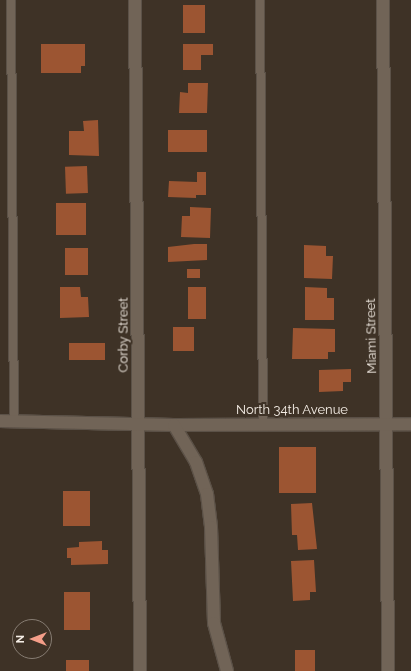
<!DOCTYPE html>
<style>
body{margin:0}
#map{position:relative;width:411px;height:671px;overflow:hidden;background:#3e3226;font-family:Raleway,sans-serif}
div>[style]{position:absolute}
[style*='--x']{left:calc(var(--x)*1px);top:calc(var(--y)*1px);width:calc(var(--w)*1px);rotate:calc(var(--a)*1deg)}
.building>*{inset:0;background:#9c5532;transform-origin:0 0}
.roads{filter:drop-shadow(1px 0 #5b5147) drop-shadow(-1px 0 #5b5147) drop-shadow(0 1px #5b5147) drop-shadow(0 -1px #5b5147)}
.lane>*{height:8px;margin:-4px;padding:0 4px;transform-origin:4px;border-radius:4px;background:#716457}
.street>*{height:12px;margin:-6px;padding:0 6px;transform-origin:6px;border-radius:6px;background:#716457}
.secondary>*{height:12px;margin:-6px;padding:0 6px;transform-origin:6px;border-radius:6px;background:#716457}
span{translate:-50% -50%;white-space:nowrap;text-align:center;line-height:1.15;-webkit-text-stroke:4px #3e3226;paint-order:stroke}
.street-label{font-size:13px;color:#f5eee6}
.north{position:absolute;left:12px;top:619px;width:40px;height:40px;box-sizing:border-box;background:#3e3226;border:1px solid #877d73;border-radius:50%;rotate:270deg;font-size:11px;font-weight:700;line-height:16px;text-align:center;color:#f5eee6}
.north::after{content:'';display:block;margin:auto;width:14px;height:18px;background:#f49e89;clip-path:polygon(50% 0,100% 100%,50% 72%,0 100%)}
</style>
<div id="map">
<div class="building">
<div style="left:183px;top:5px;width:22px;height:28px"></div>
<div style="clip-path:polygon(41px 44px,85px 44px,85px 66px,81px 66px,81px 73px,41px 73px)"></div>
<div style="clip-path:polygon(183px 44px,213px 44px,213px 55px,201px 55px,201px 70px,183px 70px)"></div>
<div style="clip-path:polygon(188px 83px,208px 83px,207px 113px,179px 113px,180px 92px,188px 93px)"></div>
<div style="clip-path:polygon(98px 120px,99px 156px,69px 155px,69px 131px,84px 131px,83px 121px)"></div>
<div style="left:207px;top:130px;width:22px;height:39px;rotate:90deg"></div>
<div style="left:87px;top:166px;width:27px;height:22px;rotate:88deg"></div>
<div style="clip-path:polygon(197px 172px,206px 172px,206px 195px,196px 195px,196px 198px,168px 197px,169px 181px,197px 182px)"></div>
<div style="left:56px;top:203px;width:30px;height:32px"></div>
<div style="clip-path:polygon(190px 207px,211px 208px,210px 238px,181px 237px,182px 216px,190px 216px)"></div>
<div style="clip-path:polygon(194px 244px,207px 244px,207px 260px,168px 262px,168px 247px)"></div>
<div style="clip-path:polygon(304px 245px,326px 246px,326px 256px,333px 256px,332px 279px,304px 278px)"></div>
<div style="left:65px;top:248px;width:23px;height:27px"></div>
<div style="left:187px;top:269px;width:13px;height:9px"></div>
<div style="clip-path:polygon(60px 287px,80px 287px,81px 297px,88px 297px,89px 317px,60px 318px)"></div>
<div style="left:188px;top:287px;width:18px;height:32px"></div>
<div style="clip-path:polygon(305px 287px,327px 288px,327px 298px,334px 298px,334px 320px,305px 320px)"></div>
<div style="left:173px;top:327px;width:21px;height:24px"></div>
<div style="clip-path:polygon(293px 328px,335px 329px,335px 352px,328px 352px,328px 359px,292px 359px)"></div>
<div style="left:69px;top:343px;width:36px;height:17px"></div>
<div style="clip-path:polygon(351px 369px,351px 382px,343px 382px,343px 391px,319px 392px,319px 370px)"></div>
<div style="left:279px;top:447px;width:37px;height:46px"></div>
<div style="left:90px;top:491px;width:35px;height:27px;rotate:90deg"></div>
<div style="clip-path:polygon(312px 503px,317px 549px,298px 550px,297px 535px,292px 535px,291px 504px)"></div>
<div style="clip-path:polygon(102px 541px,102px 550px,108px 550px,108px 564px,71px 565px,71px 558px,67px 558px,67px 548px,79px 547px,79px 542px)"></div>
<div style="clip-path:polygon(314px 560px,316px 592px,310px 592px,310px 600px,293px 601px,291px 561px)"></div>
<div style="left:64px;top:592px;width:26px;height:38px"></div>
<div style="left:295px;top:650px;width:20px;height:21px"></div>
<div style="left:66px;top:660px;width:23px;height:11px"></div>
</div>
<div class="roads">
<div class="lane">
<div style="--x:11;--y:0;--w:421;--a:89.6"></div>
<div style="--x:260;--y:0;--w:424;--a:89.6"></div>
</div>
<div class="street">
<div style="--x:135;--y:0;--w:671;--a:89.57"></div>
<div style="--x:383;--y:0;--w:671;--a:89.57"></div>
<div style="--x:174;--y:425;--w:237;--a:-0.2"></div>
</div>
<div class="secondary">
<div style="--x:0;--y:421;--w:174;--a:1.3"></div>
<div style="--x:174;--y:425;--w:43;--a:59.3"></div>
<div style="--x:196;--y:462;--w:34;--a:71"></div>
<div style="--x:207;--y:494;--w:33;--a:83"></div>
<div style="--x:211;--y:527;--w:96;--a:88.2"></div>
<div style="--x:214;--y:623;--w:50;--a:74.8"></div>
</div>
</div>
<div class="street-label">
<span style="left:124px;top:335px;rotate:-90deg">Corby Street</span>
<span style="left:372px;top:336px;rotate:-91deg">Miami Street</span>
<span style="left:292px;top:410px">North 34th Avenue</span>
</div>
<div class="north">N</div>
</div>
